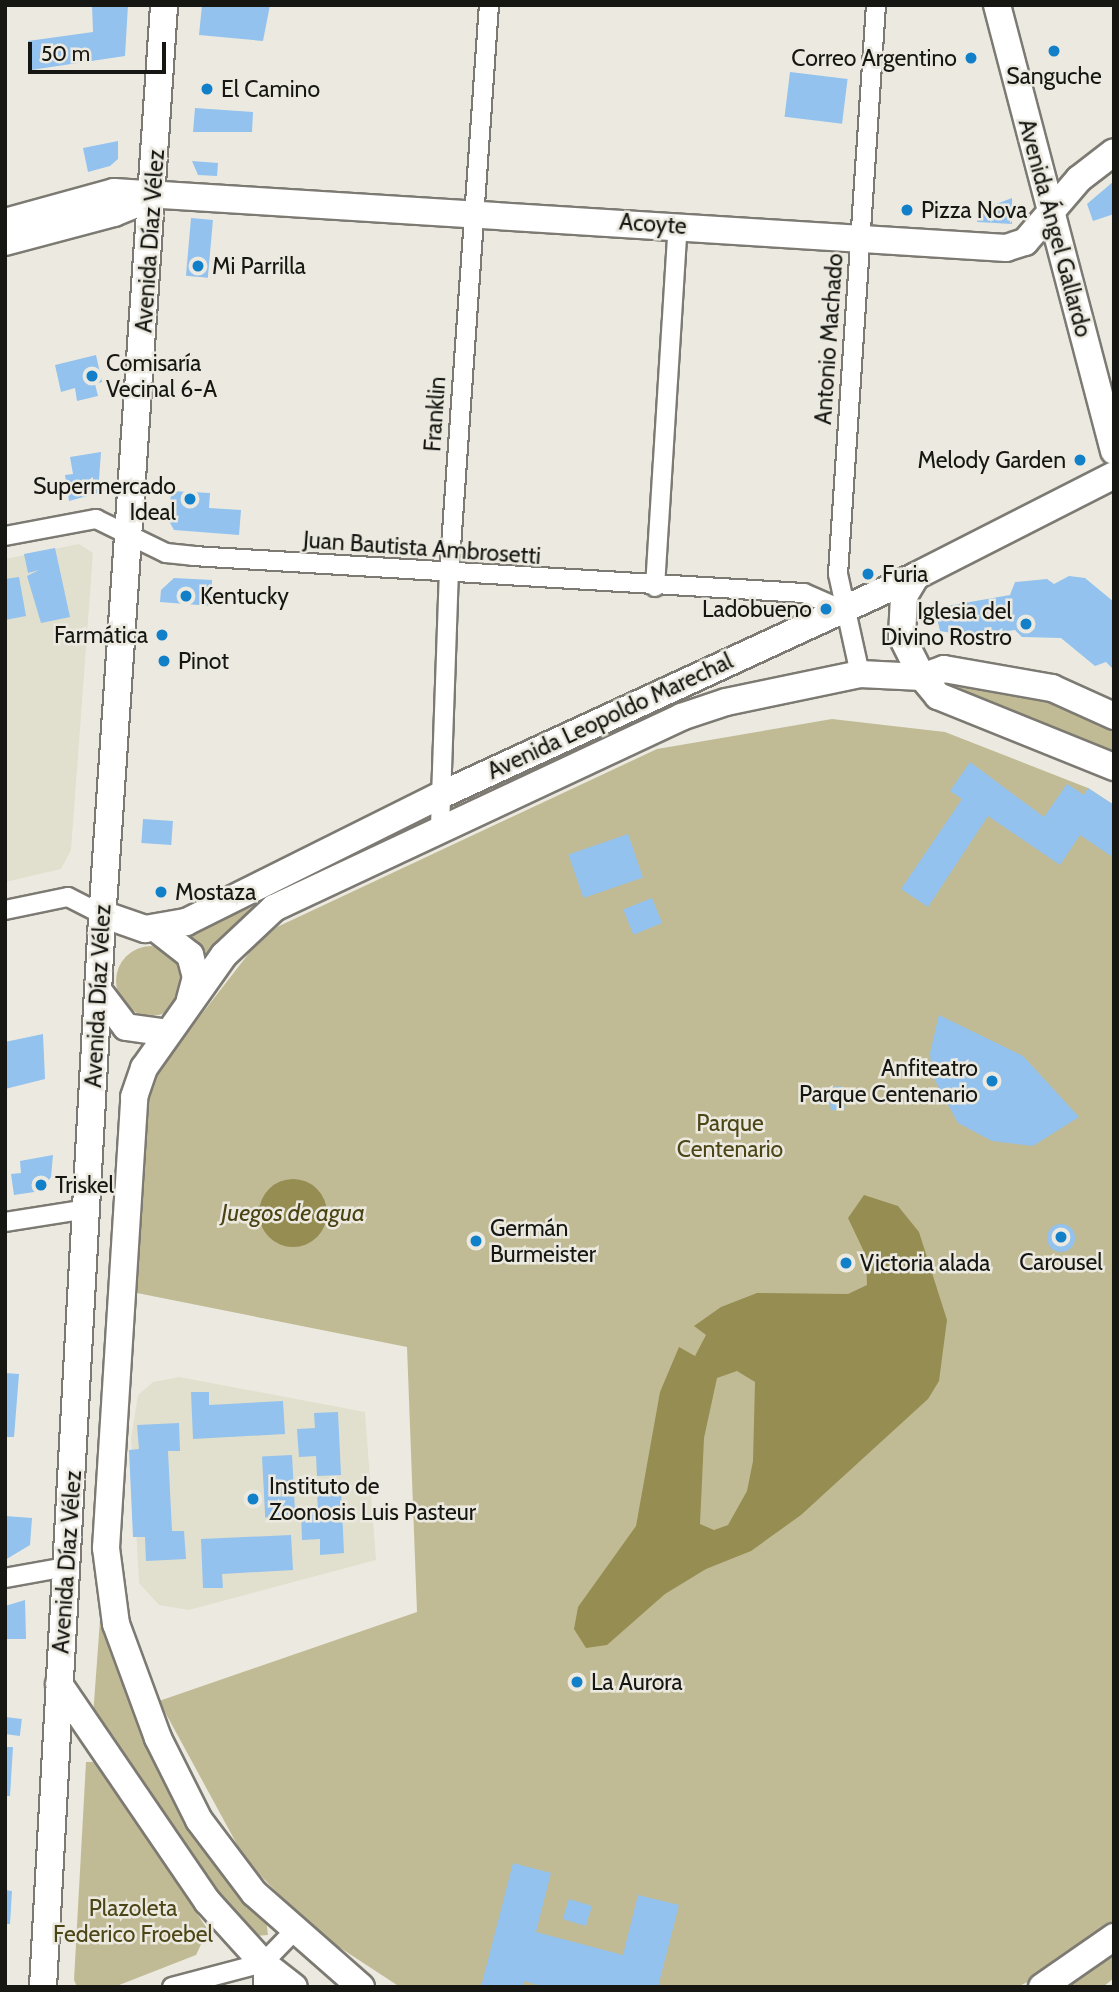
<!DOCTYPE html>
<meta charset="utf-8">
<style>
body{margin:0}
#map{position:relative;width:1119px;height:1992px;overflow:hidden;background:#eceae0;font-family:Cabin,sans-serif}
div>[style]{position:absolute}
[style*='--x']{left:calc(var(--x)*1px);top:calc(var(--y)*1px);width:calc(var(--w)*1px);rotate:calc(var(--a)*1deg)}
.built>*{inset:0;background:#e1dfcd}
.green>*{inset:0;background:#c1bb95}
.round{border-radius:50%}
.water>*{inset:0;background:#968d53}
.building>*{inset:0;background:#92c2ed;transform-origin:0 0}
.roads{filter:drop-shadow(2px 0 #7c7a72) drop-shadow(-2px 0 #7c7a72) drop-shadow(0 2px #7c7a72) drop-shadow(0 -2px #7c7a72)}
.street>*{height:18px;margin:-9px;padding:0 9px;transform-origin:9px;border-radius:9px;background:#fff}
.secondary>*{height:26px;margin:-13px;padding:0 13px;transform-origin:13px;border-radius:13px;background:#fff}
.dots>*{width:19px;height:19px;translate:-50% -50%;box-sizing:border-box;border:4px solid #eceae0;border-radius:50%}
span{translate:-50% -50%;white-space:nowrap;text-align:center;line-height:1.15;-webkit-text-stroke:5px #eceae0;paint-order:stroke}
.poi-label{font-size:23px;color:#161612}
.right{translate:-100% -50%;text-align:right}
.left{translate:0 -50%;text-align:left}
.street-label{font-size:23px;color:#161612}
.park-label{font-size:23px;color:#4c4516}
.water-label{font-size:24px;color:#4a4314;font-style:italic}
.frame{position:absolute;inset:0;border:7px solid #161612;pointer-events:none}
.scale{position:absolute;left:28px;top:42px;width:138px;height:32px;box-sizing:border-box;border:4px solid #161612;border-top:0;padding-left:9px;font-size:21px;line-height:24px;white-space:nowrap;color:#161612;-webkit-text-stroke:5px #eceae0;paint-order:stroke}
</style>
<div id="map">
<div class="built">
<div style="clip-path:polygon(79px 544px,93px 553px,71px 850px,61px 869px,5px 882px,5px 559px)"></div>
<div style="clip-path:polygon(179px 1377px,365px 1412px,376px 1560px,189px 1610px,159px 1605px,139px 1583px,131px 1438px,138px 1395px,153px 1382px)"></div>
</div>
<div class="green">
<div style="clip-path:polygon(963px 679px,1065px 704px,1114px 728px,1114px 758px,1043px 723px,957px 691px)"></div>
<div style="clip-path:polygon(832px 719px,945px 732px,1088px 788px,1114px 805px,1114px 1925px,1072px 1961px,1017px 1987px,400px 1987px,316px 1932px,246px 1861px,159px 1701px,417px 1612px,407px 1347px,137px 1293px,147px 1099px,155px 1074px,253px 948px,277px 927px,657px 749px)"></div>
<div style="clip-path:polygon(260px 904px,205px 961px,187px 934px,215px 922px)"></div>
<div class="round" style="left:116px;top:946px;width:70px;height:70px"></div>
<div style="clip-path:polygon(100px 1620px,134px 1714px,182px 1813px,209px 1857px,266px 1919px,268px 1935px,253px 1936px,199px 1876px,93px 1716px)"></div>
<div style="clip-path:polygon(86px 1762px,96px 1762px,208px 1930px,196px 1955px,114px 1987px,77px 1987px,74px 1980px)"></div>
<div style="clip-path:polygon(1114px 1951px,1114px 1978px,1103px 1987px,1067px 1987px)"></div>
</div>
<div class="water">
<div class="round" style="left:259px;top:1179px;width:68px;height:68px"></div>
<div style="clip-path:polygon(evenodd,864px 1195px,898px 1206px,919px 1232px,947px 1320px,939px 1381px,928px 1399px,801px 1515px,751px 1551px,706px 1569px,665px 1594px,607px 1645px,586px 1648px,574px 1629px,578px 1607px,636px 1526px,660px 1392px,679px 1347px,695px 1356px,706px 1335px,694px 1326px,721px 1307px,757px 1293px,848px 1294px,867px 1285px,866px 1256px,848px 1218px,864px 1195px,737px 1371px,755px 1382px,753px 1461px,747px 1491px,728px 1525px,714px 1530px,700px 1524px,704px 1438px,717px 1378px,737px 1371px)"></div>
</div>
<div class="building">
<div style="clip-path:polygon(92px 5px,128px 5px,125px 56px,31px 70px,28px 41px,93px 32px)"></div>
<div style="clip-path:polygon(202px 5px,270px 5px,263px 41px,199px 35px)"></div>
<div style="left:790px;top:72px;width:58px;height:45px;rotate:7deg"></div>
<div style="clip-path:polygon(195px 108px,253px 112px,252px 132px,193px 132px)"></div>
<div style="clip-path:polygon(118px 141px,118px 159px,110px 166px,88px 172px,83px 148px)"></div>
<div style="clip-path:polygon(192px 161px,218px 163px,217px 176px,198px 175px)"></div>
<div style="clip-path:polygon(1114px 181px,1114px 214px,1093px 221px,1087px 204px)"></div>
<div style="clip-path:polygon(1012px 198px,1012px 224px,977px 222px,978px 211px)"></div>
<div style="left:191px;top:218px;width:22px;height:58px;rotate:5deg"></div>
<div style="clip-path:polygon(96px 355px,102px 382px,95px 384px,98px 396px,77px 401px,75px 388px,61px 392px,55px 365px)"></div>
<div style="clip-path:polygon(101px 452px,98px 493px,69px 501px,65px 475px,73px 474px,70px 457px)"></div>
<div style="clip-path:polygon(171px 491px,210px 493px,209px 508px,241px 510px,239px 535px,174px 530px,169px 521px)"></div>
<div style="clip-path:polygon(55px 548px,70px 617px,41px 623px,27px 576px,39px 570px,28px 573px,24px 554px)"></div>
<div style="clip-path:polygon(1069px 576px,1085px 578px,1114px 602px,1114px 670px,1106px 662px,1095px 666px,1061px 638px,1022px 637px,1015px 630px,968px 636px,940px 631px,937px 618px,947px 606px,1010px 595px,1015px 582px,1047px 579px,1054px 584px)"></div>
<div style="clip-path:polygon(19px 577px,26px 616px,5px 620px,5px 579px)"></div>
<div style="clip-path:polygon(174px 578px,212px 580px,211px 606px,160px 602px,161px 590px)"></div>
<div style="clip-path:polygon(970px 762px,1044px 817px,1067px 784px,1084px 795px,1088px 788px,1114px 805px,1114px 858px,1080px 835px,1060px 865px,988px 816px,928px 907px,901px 889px,962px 799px,950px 791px)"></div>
<div style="left:143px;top:819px;width:30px;height:24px;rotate:4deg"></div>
<div style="left:628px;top:834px;width:46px;height:63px;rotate:71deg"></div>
<div style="left:652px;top:898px;width:27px;height:31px;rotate:68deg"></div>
<div style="clip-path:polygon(939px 1015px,1023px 1056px,1079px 1117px,1033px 1146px,992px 1141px,958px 1123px,932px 1075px,930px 1053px)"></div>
<div style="clip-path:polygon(43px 1034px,45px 1079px,5px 1089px,5px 1042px)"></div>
<div style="left:842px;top:1086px;width:23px;height:14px;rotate:83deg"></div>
<div style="clip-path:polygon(53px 1155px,51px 1177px,41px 1191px,14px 1195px,11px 1174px,21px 1173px,20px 1161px)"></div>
<div class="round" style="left:1047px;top:1224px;width:28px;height:28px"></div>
<div style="clip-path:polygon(5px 1373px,19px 1374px,14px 1437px,5px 1437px)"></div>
<div style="clip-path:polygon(191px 1392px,209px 1392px,209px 1405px,283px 1401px,285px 1434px,193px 1439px)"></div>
<div style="clip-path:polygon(338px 1412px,341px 1475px,317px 1476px,316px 1456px,299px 1457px,297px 1429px,315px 1428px,314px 1413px)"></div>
<div style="clip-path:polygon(179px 1423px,180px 1451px,168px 1451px,172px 1531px,184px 1531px,186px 1559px,146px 1561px,145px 1537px,133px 1537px,129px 1450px,139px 1449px,137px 1425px)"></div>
<div style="left:292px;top:1455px;width:61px;height:30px;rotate:87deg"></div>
<div style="clip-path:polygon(341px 1489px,344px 1553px,320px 1555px,320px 1539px,302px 1540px,301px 1511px,318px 1511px,317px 1491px)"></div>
<div style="clip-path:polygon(5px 1516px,32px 1518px,30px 1545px,5px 1560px)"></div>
<div style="clip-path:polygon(291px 1535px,293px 1570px,222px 1574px,223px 1588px,203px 1588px,201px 1539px)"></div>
<div style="clip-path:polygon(25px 1600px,26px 1639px,5px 1639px,5px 1606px)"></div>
<div style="left:5px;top:1717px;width:17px;height:17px;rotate:7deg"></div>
<div style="clip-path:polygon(5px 1747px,13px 1747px,10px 1796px,5px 1796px)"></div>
<div style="clip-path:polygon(513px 1863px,551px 1873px,536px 1932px,623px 1955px,638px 1895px,679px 1905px,658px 1987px,545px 1987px,524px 1981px,523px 1987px,481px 1987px)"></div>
<div style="clip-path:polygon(5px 1890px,12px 1891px,10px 1924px,5px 1924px)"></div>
<div style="left:569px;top:1899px;width:24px;height:21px;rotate:17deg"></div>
</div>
<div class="roads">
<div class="street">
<div style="--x:5;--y:536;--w:93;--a:-10.6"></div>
<div style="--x:96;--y:519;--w:78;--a:25.9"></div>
<div style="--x:166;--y:553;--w:27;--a:6"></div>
<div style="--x:193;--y:556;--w:612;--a:3.47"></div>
<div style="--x:804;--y:593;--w:40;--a:23.4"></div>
<div style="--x:655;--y:587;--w:363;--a:-86.4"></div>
<div style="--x:860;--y:674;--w:102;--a:-102.4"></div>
<div style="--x:838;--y:574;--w:570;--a:-86.18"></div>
<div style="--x:440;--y:827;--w:252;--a:-88"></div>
<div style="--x:449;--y:575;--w:571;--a:-85.99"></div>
<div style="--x:5;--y:910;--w:64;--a:-11.7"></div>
<div style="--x:68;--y:897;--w:38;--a:27"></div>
<div style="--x:5;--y:1222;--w:83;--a:-9"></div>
<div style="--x:5;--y:1578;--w:62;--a:-10.2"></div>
<div style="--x:263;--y:1963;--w:24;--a:90"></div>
<div style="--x:172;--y:1987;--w:94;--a:-14.8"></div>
<div style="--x:263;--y:1963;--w:45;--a:-45.9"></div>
</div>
<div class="secondary">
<div style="--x:997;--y:5;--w:461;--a:75.3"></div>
<div style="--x:5;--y:222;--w:113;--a:-15.4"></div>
<div style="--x:114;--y:192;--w:894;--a:3.59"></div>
<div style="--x:1006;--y:248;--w:20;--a:-18"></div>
<div style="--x:1025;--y:242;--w:83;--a:-49.4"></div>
<div style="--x:1079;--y:179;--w:44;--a:-37.6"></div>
<div style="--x:5;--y:242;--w:113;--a:-14.9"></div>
<div style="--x:114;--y:213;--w:40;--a:-22"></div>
<div style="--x:916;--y:576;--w:23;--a:121"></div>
<div style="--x:904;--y:596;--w:41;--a:92.8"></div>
<div style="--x:902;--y:637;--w:45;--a:63.4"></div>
<div style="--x:922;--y:677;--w:25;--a:50"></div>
<div style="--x:938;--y:696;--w:190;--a:22"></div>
<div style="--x:102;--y:914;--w:46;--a:19.2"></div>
<div style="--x:145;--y:929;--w:42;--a:-9.7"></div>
<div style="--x:186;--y:922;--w:285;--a:-26.5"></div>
<div style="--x:441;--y:795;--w:523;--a:-24.75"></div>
<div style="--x:916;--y:576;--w:222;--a:-27"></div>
<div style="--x:158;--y:930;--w:41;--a:38"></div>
<div style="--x:190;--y:955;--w:23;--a:75"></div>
<div style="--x:196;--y:977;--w:24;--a:105"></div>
<div style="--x:98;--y:990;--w:46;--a:52.9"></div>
<div style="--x:126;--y:1027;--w:42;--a:8.1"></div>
<div style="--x:59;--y:1684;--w:263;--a:55.7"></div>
<div style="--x:207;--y:1901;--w:84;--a:47.9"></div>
<div style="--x:263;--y:1963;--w:39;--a:38"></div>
<div style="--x:43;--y:1987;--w:1054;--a:-86.84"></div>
<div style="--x:101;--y:935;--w:932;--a:-86.12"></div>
<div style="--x:361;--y:1987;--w:142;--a:-138.7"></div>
<div style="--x:254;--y:1893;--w:91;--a:-127"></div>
<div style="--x:199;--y:1820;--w:92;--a:-116.6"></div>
<div style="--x:158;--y:1738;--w:121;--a:-110.2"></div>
<div style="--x:116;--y:1624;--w:77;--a:-97.5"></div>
<div style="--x:106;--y:1548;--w:452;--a:-86.4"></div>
<div style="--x:134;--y:1097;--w:31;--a:-71"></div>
<div style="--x:144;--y:1068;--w:138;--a:-54.7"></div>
<div style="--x:224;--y:955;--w:69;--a:-43.2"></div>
<div style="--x:274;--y:908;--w:450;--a:-25.1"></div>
<div style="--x:681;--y:717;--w:47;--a:-18.4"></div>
<div style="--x:726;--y:702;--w:137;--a:-11.8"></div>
<div style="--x:860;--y:674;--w:62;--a:2.8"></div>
<div style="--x:922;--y:677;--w:23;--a:-20"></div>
<div style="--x:944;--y:669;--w:110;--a:10"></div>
<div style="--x:1052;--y:688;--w:68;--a:24.3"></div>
<div style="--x:1042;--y:1987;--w:88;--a:-34.8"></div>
</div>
</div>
<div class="dots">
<div style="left:1054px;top:51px;background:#127fc9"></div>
<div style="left:971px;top:58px;background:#127fc9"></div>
<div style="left:207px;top:89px;background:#127fc9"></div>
<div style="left:907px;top:210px;background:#127fc9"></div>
<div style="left:198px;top:266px;background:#127fc9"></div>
<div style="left:92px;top:376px;background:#127fc9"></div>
<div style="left:1080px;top:460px;background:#127fc9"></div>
<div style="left:190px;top:499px;background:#127fc9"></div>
<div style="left:868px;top:574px;background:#127fc9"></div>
<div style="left:186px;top:596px;background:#127fc9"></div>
<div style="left:826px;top:609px;background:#127fc9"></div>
<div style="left:1026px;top:624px;background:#127fc9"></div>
<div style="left:162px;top:635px;background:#127fc9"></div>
<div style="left:164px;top:661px;background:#127fc9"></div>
<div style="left:161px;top:892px;background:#127fc9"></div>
<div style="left:992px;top:1081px;background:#127fc9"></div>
<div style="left:41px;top:1185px;background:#127fc9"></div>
<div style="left:1061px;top:1237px;background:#127fc9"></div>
<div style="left:476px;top:1241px;background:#127fc9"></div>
<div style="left:846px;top:1263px;background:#127fc9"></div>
<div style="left:253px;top:1499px;background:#127fc9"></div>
<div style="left:577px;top:1682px;background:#127fc9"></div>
</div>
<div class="poi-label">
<span class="right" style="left:957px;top:58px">Correo Argentino</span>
<span style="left:1054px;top:76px">Sanguche</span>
<span class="left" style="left:221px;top:89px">El Camino</span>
<span class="left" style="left:921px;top:210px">Pizza Nova</span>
<span class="left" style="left:212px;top:266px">Mi Parrilla</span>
<span class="left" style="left:106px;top:376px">Comisaría<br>Vecinal 6-A</span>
<span class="right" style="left:1066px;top:460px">Melody Garden</span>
<span class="right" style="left:176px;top:499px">Supermercado<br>Ideal</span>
<span class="left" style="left:882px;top:574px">Furia</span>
<span class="left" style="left:200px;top:596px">Kentucky</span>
<span class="right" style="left:812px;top:609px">Ladobueno</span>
<span class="right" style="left:1012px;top:624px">Iglesia del<br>Divino Rostro</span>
<span class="right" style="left:148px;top:635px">Farmática</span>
<span class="left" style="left:178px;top:661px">Pinot</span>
<span class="left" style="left:175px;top:892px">Mostaza</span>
<span class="right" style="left:978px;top:1081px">Anfiteatro<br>Parque Centenario</span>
<span class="left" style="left:55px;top:1185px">Triskel</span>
<span class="left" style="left:490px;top:1241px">Germán<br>Burmeister</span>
<span style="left:1061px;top:1262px">Carousel</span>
<span class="left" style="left:860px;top:1263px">Victoria alada</span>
<span class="left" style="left:269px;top:1499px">Instituto de<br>Zoonosis Luis Pasteur</span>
<span class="left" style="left:591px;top:1682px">La Aurora</span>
</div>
<div class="street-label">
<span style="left:653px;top:224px;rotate:4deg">Acoyte</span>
<span style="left:1055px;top:228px;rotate:75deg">Avenida Ángel Gallardo</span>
<span style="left:150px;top:241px;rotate:-86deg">Avenida Díaz Vélez</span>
<span style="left:829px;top:339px;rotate:-86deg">Antonio Machado</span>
<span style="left:435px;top:414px;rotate:-86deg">Franklin</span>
<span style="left:422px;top:548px;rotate:4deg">Juan Bautista Ambrosetti</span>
<span style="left:610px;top:716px;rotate:-25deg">Avenida Leopoldo Marechal</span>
<span style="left:98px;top:996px;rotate:-87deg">Avenida Díaz Vélez</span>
<span style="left:67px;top:1562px;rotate:-86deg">Avenida Díaz Vélez</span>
</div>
<div class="park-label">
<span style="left:730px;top:1136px">Parque<br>Centenario</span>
<span style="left:133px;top:1921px">Plazoleta<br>Federico Froebel</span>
</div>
<div class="water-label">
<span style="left:293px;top:1213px">Juegos de agua</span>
</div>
<div class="frame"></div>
<div class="scale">50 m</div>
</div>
